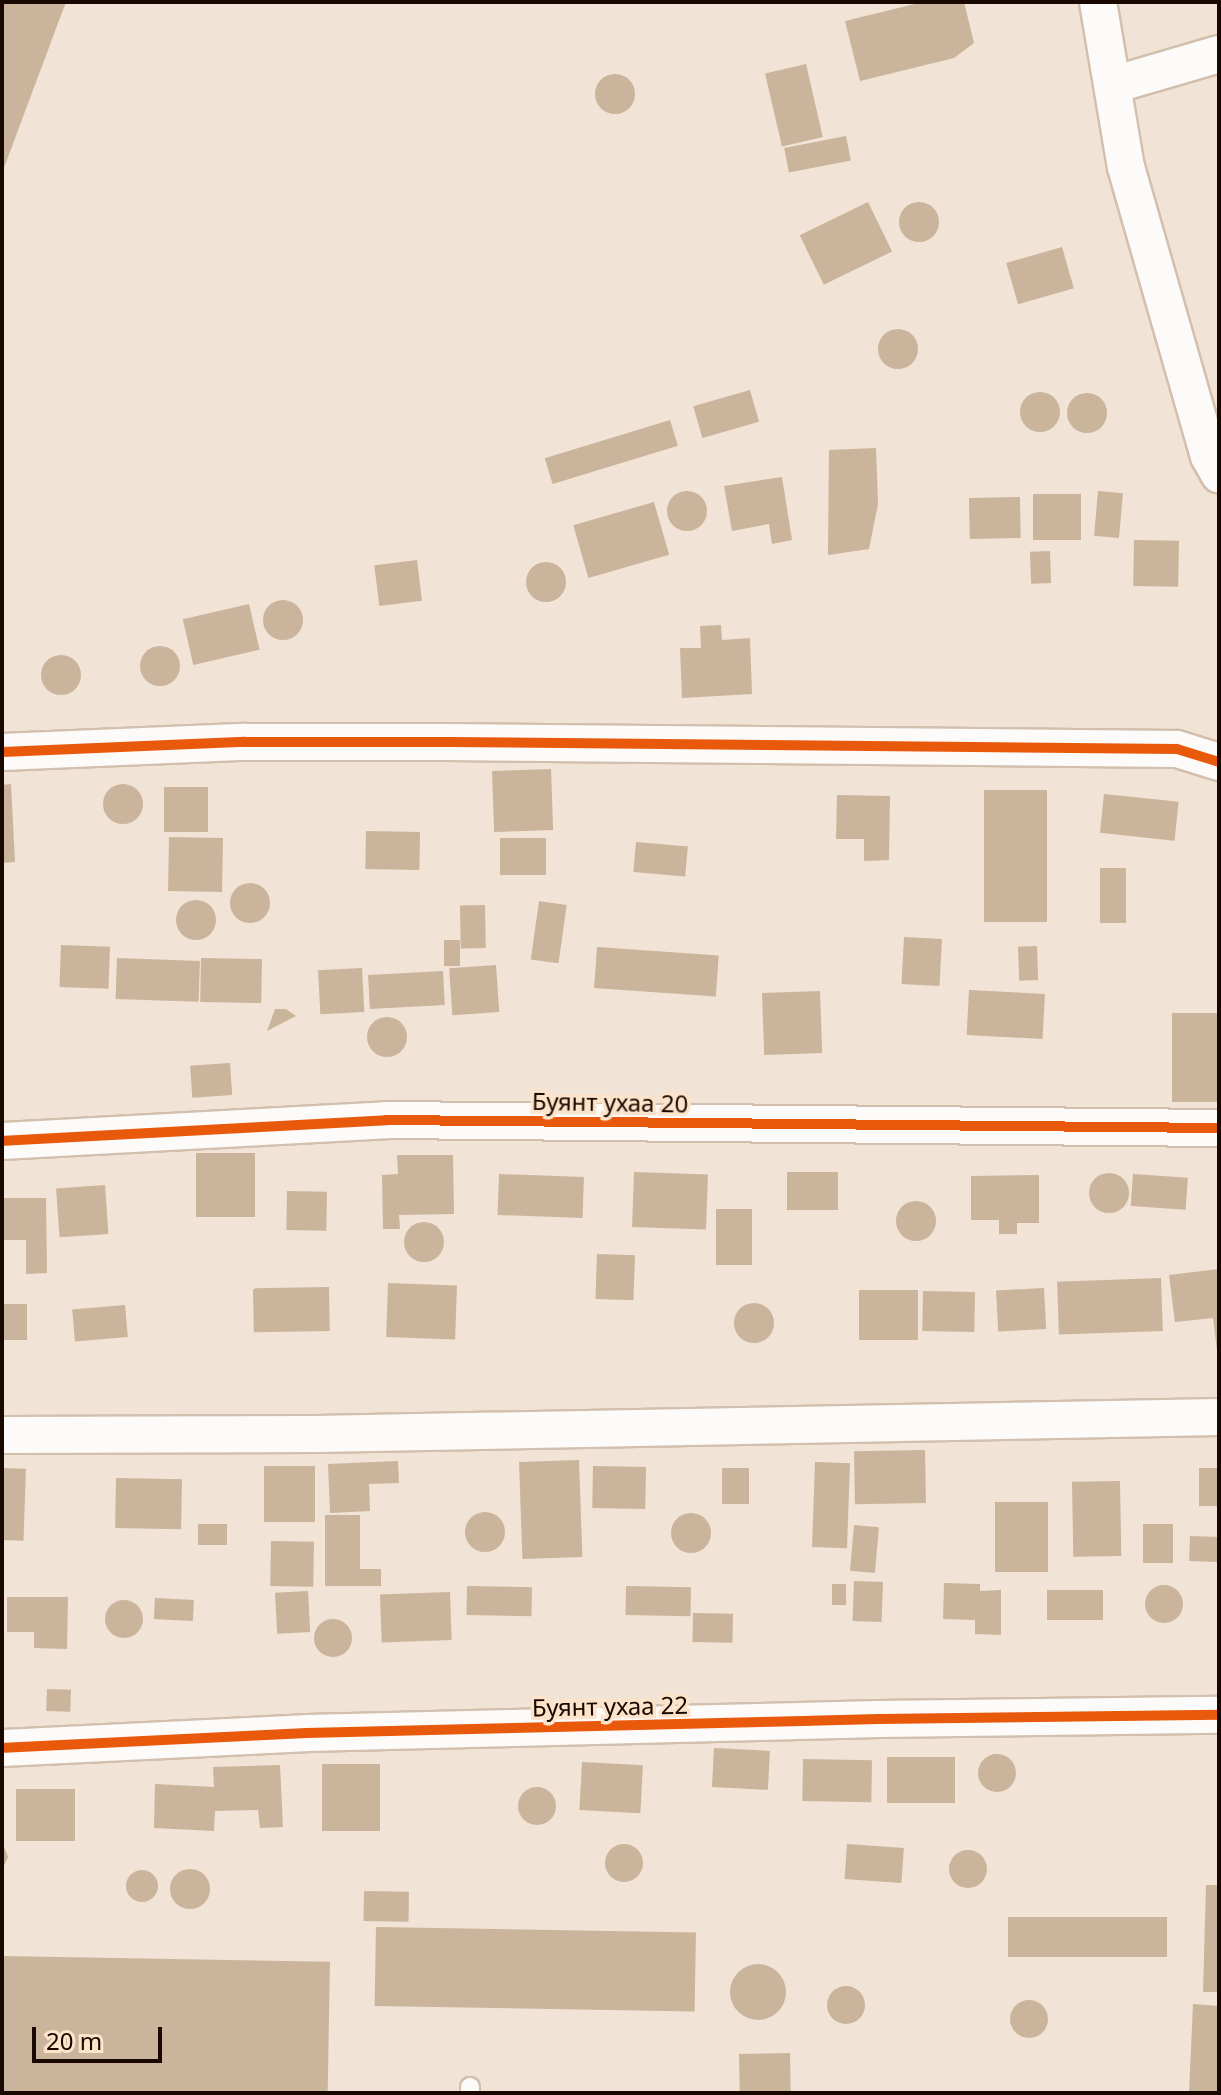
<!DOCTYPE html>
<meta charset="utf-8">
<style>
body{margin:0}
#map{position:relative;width:1221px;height:2095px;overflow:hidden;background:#f1e3d5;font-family:"Noto Sans",sans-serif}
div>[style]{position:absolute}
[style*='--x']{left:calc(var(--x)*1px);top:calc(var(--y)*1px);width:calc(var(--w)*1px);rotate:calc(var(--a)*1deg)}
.building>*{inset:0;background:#cab49b;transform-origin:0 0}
.round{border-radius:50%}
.roads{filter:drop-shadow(2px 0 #d2bfad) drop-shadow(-2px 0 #d2bfad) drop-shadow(0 2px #d2bfad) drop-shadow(0 -2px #d2bfad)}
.lane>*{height:18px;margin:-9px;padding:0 9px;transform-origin:9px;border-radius:9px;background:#fdfbf9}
.street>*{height:36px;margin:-18px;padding:0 18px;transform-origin:18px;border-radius:18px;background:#fdfbf9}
.cycleway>*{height:10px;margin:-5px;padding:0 5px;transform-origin:5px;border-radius:5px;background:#e8590c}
span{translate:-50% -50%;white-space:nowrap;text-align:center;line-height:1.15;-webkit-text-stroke:7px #fce3ca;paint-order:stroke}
.street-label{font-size:24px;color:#190800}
.frame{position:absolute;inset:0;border:4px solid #190800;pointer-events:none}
.scale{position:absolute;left:32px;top:2027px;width:130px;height:36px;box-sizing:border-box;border:4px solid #190800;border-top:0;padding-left:10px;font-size:24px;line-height:28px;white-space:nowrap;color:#190800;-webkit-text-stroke:6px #fce3ca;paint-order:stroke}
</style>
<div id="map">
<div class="building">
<div style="clip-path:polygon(2px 2px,66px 2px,2px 173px)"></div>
<div style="clip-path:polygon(923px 2px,964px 2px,974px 43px,954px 58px,860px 81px,845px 21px)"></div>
<div style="left:806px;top:64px;width:75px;height:42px;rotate:77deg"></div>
<div class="round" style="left:595px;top:74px;width:40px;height:40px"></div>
<div style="left:846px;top:136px;width:25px;height:63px;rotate:79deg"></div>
<div class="round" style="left:899px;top:202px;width:40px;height:40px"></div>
<div style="left:868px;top:202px;width:55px;height:76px;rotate:64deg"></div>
<div style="left:1062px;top:247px;width:43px;height:58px;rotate:74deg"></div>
<div class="round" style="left:878px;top:329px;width:40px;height:40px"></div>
<div style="left:750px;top:390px;width:33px;height:59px;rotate:74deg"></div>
<div class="round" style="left:1020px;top:392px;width:40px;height:40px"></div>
<div class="round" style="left:1067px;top:393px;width:40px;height:40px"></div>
<div style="left:670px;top:420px;width:27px;height:131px;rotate:73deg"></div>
<div style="clip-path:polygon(876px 448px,878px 504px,869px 549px,828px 555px,829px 450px)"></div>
<div style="clip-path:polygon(782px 477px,792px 540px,772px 544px,769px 524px,732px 531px,724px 486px)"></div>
<div class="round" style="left:667px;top:491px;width:40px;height:40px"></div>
<div style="left:1098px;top:491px;width:25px;height:45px;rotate:5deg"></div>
<div style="left:1081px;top:494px;width:46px;height:48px;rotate:90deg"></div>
<div style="left:1020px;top:497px;width:41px;height:51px;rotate:89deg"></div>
<div style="left:654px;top:502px;width:55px;height:84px;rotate:74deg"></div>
<div style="left:1134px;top:540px;width:45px;height:46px;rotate:1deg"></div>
<div style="left:1050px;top:551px;width:32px;height:20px;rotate:88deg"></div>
<div style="left:417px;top:560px;width:41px;height:43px;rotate:83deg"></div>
<div class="round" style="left:526px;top:562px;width:40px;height:40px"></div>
<div class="round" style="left:263px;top:600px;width:40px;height:40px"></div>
<div style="left:249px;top:604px;width:47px;height:68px;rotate:77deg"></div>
<div style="clip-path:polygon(721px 625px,722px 640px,750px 638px,752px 694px,682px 698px,680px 648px,701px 648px,700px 626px)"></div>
<div class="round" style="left:140px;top:646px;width:40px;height:40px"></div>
<div class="round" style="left:41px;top:655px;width:40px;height:40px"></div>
<div style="left:551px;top:769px;width:61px;height:59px;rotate:88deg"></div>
<div class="round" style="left:103px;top:784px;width:40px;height:40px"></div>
<div style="clip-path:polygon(11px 784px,15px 862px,2px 863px,2px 785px)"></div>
<div style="left:164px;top:787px;width:44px;height:45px"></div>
<div style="left:984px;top:790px;width:63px;height:132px"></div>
<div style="left:1104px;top:794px;width:75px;height:39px;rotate:6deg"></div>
<div style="clip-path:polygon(837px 795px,890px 796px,889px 860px,864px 861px,864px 839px,836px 839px)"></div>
<div style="left:366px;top:831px;width:54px;height:38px;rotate:1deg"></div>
<div style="left:169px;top:837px;width:54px;height:54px;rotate:1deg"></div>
<div style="left:546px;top:838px;width:37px;height:46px;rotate:90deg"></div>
<div style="left:636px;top:842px;width:52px;height:30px;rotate:5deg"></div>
<div style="left:1100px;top:868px;width:26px;height:55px"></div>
<div class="round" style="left:230px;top:883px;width:40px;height:40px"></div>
<div class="round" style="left:176px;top:900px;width:40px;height:40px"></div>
<div style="left:539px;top:901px;width:28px;height:59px;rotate:8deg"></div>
<div style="left:485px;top:905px;width:43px;height:25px;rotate:89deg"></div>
<div style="left:904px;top:937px;width:38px;height:47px;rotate:3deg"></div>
<div style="left:444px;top:940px;width:16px;height:26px"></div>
<div style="left:61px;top:945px;width:49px;height:42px;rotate:2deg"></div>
<div style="left:1037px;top:946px;width:34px;height:19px;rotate:88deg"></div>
<div style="left:597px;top:947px;width:122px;height:41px;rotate:4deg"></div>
<div style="left:117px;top:958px;width:83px;height:41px;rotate:2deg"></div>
<div style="left:201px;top:958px;width:61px;height:44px;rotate:1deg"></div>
<div style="left:496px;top:965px;width:47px;height:47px;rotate:86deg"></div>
<div style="left:362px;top:968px;width:44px;height:44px;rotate:87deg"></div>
<div style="left:443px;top:971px;width:34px;height:75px;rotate:87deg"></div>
<div style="left:969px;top:990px;width:76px;height:45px;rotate:3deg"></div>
<div style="left:820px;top:991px;width:62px;height:58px;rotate:88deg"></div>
<div style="clip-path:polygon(275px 1009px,286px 1009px,296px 1016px,267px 1031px)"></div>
<div style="left:1172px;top:1013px;width:47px;height:89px"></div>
<div class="round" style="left:367px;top:1017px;width:40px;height:40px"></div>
<div style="left:230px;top:1063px;width:32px;height:40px;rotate:86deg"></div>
<div style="left:196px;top:1153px;width:59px;height:64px"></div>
<div style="clip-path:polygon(397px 1155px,453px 1155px,454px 1214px,399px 1215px,400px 1229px,383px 1229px,382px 1175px,398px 1174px)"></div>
<div style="left:634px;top:1172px;width:74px;height:55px;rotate:2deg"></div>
<div style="left:787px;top:1172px;width:51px;height:38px"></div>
<div class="round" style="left:1089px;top:1173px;width:40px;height:40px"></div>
<div style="left:499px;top:1174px;width:85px;height:41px;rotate:2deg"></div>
<div style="left:1133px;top:1174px;width:55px;height:32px;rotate:4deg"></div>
<div style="clip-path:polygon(1039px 1175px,1039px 1223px,1017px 1223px,1017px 1234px,999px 1234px,999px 1220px,971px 1220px,971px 1176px)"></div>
<div style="left:105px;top:1185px;width:49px;height:49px;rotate:86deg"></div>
<div style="left:287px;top:1191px;width:40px;height:39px;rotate:1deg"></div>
<div style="clip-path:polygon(3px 1198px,46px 1198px,47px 1273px,26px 1274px,26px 1240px,4px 1240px)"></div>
<div class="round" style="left:896px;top:1201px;width:40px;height:40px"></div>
<div style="left:716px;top:1209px;width:36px;height:56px"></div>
<div class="round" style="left:404px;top:1222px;width:40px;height:40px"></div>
<div style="left:597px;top:1254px;width:38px;height:45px;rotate:2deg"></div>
<div style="clip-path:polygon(1219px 1269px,1219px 1351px,1217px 1351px,1213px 1318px,1175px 1322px,1169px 1275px)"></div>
<div style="left:1161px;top:1278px;width:53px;height:104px;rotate:88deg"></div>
<div style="left:388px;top:1283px;width:69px;height:54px;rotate:2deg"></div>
<div style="left:329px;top:1287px;width:44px;height:76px;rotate:89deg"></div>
<div style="left:1044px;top:1288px;width:41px;height:48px;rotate:87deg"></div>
<div style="left:859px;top:1290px;width:59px;height:50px"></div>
<div style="left:923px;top:1291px;width:52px;height:40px;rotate:1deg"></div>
<div class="round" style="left:734px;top:1303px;width:40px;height:40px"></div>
<div style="left:2px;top:1304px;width:25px;height:36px"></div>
<div style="left:125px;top:1305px;width:32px;height:53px;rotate:85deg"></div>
<div style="left:925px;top:1450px;width:53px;height:71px;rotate:89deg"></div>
<div style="left:579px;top:1460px;width:97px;height:60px;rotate:88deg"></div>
<div style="clip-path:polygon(398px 1461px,399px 1483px,369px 1484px,370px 1511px,330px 1513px,328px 1464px)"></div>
<div style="left:815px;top:1462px;width:35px;height:85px;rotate:2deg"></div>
<div style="left:264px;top:1466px;width:51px;height:56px"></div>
<div style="left:593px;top:1466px;width:53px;height:42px;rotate:1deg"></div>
<div style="left:2px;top:1468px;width:24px;height:72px;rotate:2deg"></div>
<div style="left:722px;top:1468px;width:27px;height:36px"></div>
<div style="left:1199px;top:1468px;width:20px;height:38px"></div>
<div style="left:116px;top:1478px;width:66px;height:50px;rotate:1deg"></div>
<div style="left:1120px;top:1481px;width:75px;height:48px;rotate:89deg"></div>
<div style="left:995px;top:1502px;width:53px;height:70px"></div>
<div class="round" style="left:465px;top:1512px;width:40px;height:40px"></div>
<div class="round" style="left:671px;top:1513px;width:40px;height:40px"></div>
<div style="clip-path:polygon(325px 1515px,360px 1515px,360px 1569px,381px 1569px,381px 1586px,325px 1586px)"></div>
<div style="left:198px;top:1524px;width:29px;height:21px"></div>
<div style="left:1143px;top:1524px;width:30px;height:39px"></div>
<div style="left:854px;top:1525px;width:25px;height:46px;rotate:5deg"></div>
<div style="left:1190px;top:1536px;width:29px;height:25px;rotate:2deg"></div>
<div style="left:271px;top:1541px;width:43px;height:45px;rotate:1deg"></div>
<div style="left:854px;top:1581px;width:29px;height:40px;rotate:2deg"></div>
<div style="clip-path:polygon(944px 1583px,980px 1584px,980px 1591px,1001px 1590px,1001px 1635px,975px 1634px,975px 1620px,943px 1619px)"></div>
<div style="left:832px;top:1584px;width:14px;height:21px"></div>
<div class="round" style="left:1145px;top:1585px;width:38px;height:38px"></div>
<div style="left:467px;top:1586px;width:65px;height:29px;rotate:1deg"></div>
<div style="left:626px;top:1586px;width:65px;height:29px;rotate:1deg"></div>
<div style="left:1103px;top:1590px;width:30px;height:56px;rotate:90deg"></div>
<div style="left:308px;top:1591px;width:41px;height:33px;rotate:87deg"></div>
<div style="left:450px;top:1592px;width:48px;height:70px;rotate:88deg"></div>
<div style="clip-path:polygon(7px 1597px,68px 1597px,67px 1649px,34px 1648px,34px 1632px,7px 1632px)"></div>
<div style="left:155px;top:1598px;width:39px;height:21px;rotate:3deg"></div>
<div class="round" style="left:105px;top:1600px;width:38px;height:38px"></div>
<div style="left:693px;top:1613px;width:40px;height:29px;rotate:1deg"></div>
<div class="round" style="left:314px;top:1619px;width:38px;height:38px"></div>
<div style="left:47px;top:1689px;width:24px;height:22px;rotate:2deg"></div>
<div style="left:714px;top:1748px;width:56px;height:39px;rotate:3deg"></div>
<div class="round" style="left:978px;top:1754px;width:38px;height:38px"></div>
<div style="left:887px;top:1757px;width:68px;height:46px"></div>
<div style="left:803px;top:1759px;width:69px;height:42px;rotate:1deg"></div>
<div style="left:582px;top:1762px;width:61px;height:48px;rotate:3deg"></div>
<div style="left:380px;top:1764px;width:67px;height:58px;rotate:90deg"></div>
<div style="clip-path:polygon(280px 1765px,283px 1827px,260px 1828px,258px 1810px,215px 1811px,214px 1831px,154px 1828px,155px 1784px,214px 1787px,213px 1767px)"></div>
<div class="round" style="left:518px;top:1787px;width:38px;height:38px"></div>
<div style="left:16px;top:1789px;width:59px;height:52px"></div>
<div style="clip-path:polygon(2px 1841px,8px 1857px,2px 1870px)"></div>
<div style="left:847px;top:1844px;width:57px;height:35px;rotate:4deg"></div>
<div class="round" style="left:605px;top:1844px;width:38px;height:38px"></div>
<div class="round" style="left:949px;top:1850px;width:38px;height:38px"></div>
<div class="round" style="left:170px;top:1869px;width:40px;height:40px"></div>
<div class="round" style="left:126px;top:1870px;width:32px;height:32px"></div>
<div style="clip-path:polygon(1206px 1885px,1219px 1885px,1219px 1992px,1203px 1992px)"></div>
<div style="left:364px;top:1891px;width:45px;height:30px;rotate:1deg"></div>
<div style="left:1008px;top:1917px;width:159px;height:40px"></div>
<div style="left:376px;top:1927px;width:320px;height:79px;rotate:1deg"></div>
<div style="left:2px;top:1956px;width:328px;height:137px;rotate:1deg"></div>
<div class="round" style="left:730px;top:1964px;width:56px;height:56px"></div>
<div class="round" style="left:827px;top:1986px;width:38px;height:38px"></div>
<div class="round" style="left:1010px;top:2000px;width:38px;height:38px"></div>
<div style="clip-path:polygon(1193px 2004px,1219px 2006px,1219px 2093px,1189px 2093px)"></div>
<div style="left:790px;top:2053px;width:40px;height:51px;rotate:89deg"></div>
</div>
<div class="roads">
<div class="lane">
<div style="--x:470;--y:2093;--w:6;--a:-90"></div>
</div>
<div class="street">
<div style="--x:1098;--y:2;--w:167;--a:80.4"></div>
<div style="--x:1126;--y:167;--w:301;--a:74"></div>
<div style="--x:1209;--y:456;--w:21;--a:61"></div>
<div style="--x:1113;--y:85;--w:110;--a:-16.3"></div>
<div style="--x:2;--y:752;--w:243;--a:-2.4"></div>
<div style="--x:245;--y:742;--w:203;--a:0"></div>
<div style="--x:448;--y:742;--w:729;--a:0.55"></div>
<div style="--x:1177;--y:749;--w:44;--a:17.2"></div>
<div style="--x:2;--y:1141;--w:385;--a:-3.1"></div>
<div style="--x:386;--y:1120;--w:833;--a:0.55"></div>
<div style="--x:2;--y:1435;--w:314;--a:-0.2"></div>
<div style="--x:316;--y:1434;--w:903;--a:-1.08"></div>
<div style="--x:2;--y:1748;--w:305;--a:-2.8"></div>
<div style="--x:307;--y:1733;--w:572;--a:-1.4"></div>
<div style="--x:879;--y:1719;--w:340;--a:-0.7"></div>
</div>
</div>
<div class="cycleway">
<div style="--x:2;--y:752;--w:243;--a:-2.4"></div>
<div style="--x:245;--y:742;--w:203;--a:0"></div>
<div style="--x:448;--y:742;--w:729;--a:0.55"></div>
<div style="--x:1177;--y:749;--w:44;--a:17.2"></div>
<div style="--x:2;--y:1141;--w:385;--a:-3.1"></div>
<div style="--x:386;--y:1120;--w:833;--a:0.55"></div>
<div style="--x:2;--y:1748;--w:305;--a:-2.8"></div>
<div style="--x:307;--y:1733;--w:572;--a:-1.4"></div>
<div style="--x:879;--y:1719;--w:340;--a:-0.7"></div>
</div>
<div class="street-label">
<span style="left:610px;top:1102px;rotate:1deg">Буянт ухаа 20</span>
<span style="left:610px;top:1706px;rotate:-1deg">Буянт ухаа 22</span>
</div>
<div class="frame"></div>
<div class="scale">20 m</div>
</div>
